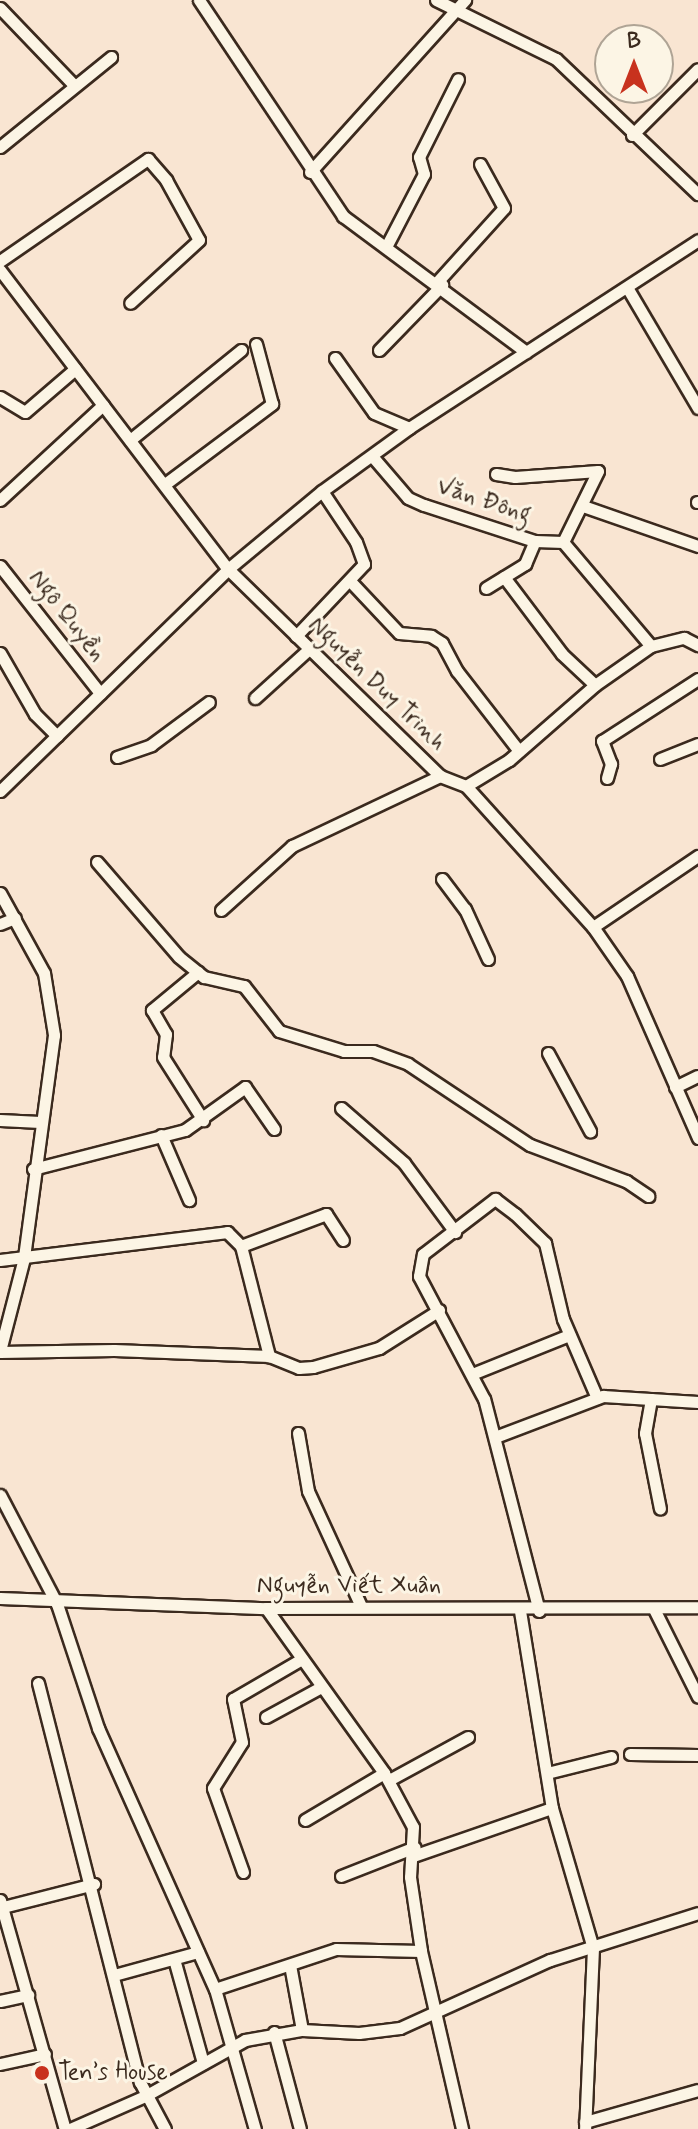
<!DOCTYPE html>
<meta charset="utf-8">
<style>
body{margin:0}
#map{position:relative;width:698px;height:2129px;overflow:hidden;background:#f9e5d2;font-family:Mynerve,sans-serif}
div>[style]{position:absolute}
[style*='--x']{left:calc(var(--x)*1px);top:calc(var(--y)*1px);width:calc(var(--w)*1px);rotate:calc(var(--a)*1deg)}
.roads{filter:drop-shadow(2px 0 #3b2a1e) drop-shadow(-2px 0 #3b2a1e) drop-shadow(0 2px #3b2a1e) drop-shadow(0 -2px #3b2a1e)}
.minor>*{height:11px;margin:-5.5px;padding:0 5.5px;transform-origin:5.5px;border-radius:5.5px;background:#fcf5e5}
.dots>*{width:22px;height:22px;translate:-50% -50%;box-sizing:border-box;border:4px solid #fcf5e5;border-radius:50%}
span{translate:-50% -50%;white-space:nowrap;text-align:center;line-height:1.15;-webkit-text-stroke:6px #fcf5e5;paint-order:stroke}
.street-label{font-size:24px;color:#3b2a1e}
.poi-label{font-size:24px;color:#3b2a1e}
.left{translate:0 -50%;text-align:left}
.north{position:absolute;left:594px;top:24px;width:80px;height:80px;box-sizing:border-box;background:#fcf5e5;border:2px solid #afa495;border-radius:50%;rotate:0deg;font-size:22px;font-weight:700;line-height:32px;text-align:center;color:#3b2a1e}
.north::after{content:'';display:block;margin:auto;width:28px;height:36px;background:#c8321e;clip-path:polygon(50% 0,100% 100%,50% 72%,0 100%)}
</style>
<div id="map">
<div class="roads">
<div class="minor">
<div style="--x:199;--y:0;--w:260;--a:56.3"></div>
<div style="--x:343;--y:216;--w:228;--a:36.6"></div>
<div style="--x:436;--y:0;--w:134;--a:26.2"></div>
<div style="--x:556;--y:59;--w:196;--a:43.6"></div>
<div style="--x:0;--y:8;--w:105;--a:46.2"></div>
<div style="--x:632;--y:135;--w:93;--a:-45"></div>
<div style="--x:0;--y:147;--w:143;--a:-39"></div>
<div style="--x:310;--y:172;--w:232;--a:-48"></div>
<div style="--x:387;--y:245;--w:80;--a:-62.5"></div>
<div style="--x:424;--y:174;--w:18;--a:-106"></div>
<div style="--x:419;--y:157;--w:87;--a:-63.4"></div>
<div style="--x:0;--y:261;--w:180;--a:-34.6"></div>
<div style="--x:148;--y:159;--w:28;--a:49"></div>
<div style="--x:166;--y:180;--w:68;--a:61.2"></div>
<div style="--x:199;--y:240;--w:93;--a:137.6"></div>
<div style="--x:0;--y:270;--w:376;--a:52.7"></div>
<div style="--x:228;--y:569;--w:296;--a:44.3"></div>
<div style="--x:440;--y:776;--w:28;--a:21"></div>
<div style="--x:466;--y:786;--w:190;--a:48"></div>
<div style="--x:593;--y:927;--w:60;--a:55.2"></div>
<div style="--x:627;--y:976;--w:177;--a:66.3"></div>
<div style="--x:438;--y:281;--w:98;--a:-47.9"></div>
<div style="--x:504;--y:208;--w:50;--a:-118.6"></div>
<div style="--x:628;--y:289;--w:138;--a:59.5"></div>
<div style="--x:379;--y:350;--w:91;--a:-45.9"></div>
<div style="--x:335;--y:358;--w:67;--a:54.7"></div>
<div style="--x:374;--y:413;--w:38;--a:23"></div>
<div style="--x:0;--y:397;--w:29;--a:31"></div>
<div style="--x:25;--y:412;--w:66;--a:-40.7"></div>
<div style="--x:130;--y:440;--w:143;--a:-39"></div>
<div style="--x:372;--y:456;--w:55;--a:49.4"></div>
<div style="--x:408;--y:498;--w:17;--a:24"></div>
<div style="--x:424;--y:505;--w:117;--a:18"></div>
<div style="--x:535;--y:541;--w:28;--a:2"></div>
<div style="--x:563;--y:542;--w:136;--a:49.8"></div>
<div style="--x:496;--y:474;--w:19;--a:9"></div>
<div style="--x:515;--y:477;--w:83;--a:-4.1"></div>
<div style="--x:598;--y:471;--w:79;--a:116.2"></div>
<div style="--x:165;--y:484;--w:134;--a:-36.8"></div>
<div style="--x:272;--y:404;--w:62;--a:-104.9"></div>
<div style="--x:0;--y:500;--w:140;--a:-42.7"></div>
<div style="--x:697;--y:502;--w:1;--a:0"></div>
<div style="--x:583;--y:506;--w:122;--a:19.2"></div>
<div style="--x:0;--y:566;--w:162;--a:51.8"></div>
<div style="--x:504;--y:577;--w:96;--a:53"></div>
<div style="--x:562;--y:654;--w:45;--a:43.2"></div>
<div style="--x:351;--y:582;--w:70;--a:46.7"></div>
<div style="--x:399;--y:633;--w:32;--a:5"></div>
<div style="--x:431;--y:636;--w:13;--a:32"></div>
<div style="--x:442;--y:643;--w:32;--a:62"></div>
<div style="--x:457;--y:671;--w:101;--a:52.2"></div>
<div style="--x:486;--y:588;--w:46;--a:-31.6"></div>
<div style="--x:525;--y:564;--w:25;--a:-67"></div>
<div style="--x:296;--y:636;--w:99;--a:-46.6"></div>
<div style="--x:364;--y:564;--w:23;--a:-110"></div>
<div style="--x:356;--y:542;--w:61;--a:-123.7"></div>
<div style="--x:0;--y:653;--w:70;--a:60.2"></div>
<div style="--x:35;--y:714;--w:31;--a:45"></div>
<div style="--x:255;--y:698;--w:73;--a:-42.2"></div>
<div style="--x:117;--y:757;--w:36;--a:-19"></div>
<div style="--x:151;--y:745;--w:72;--a:-36.6"></div>
<div style="--x:660;--y:759;--w:41;--a:-21.5"></div>
<div style="--x:607;--y:778;--w:15;--a:-74"></div>
<div style="--x:611;--y:764;--w:25;--a:-111"></div>
<div style="--x:602;--y:741;--w:114;--a:-32.9"></div>
<div style="--x:466;--y:786;--w:50;--a:-31.2"></div>
<div style="--x:509;--y:760;--w:114;--a:-41.1"></div>
<div style="--x:595;--y:685;--w:68;--a:-34.9"></div>
<div style="--x:651;--y:646;--w:34;--a:-14"></div>
<div style="--x:684;--y:638;--w:16;--a:27"></div>
<div style="--x:0;--y:791;--w:318;--a:-44.2"></div>
<div style="--x:228;--y:569;--w:122;--a:-39.7"></div>
<div style="--x:322;--y:491;--w:107;--a:-35.9"></div>
<div style="--x:409;--y:428;--w:345;--a:-33"></div>
<div style="--x:97;--y:862;--w:125;--a:49.2"></div>
<div style="--x:179;--y:957;--w:32;--a:39"></div>
<div style="--x:204;--y:977;--w:41;--a:12.7"></div>
<div style="--x:244;--y:986;--w:57;--a:52.1"></div>
<div style="--x:279;--y:1031;--w:68;--a:17.1"></div>
<div style="--x:344;--y:1051;--w:29;--a:0"></div>
<div style="--x:373;--y:1051;--w:37;--a:20"></div>
<div style="--x:408;--y:1064;--w:146;--a:33.6"></div>
<div style="--x:530;--y:1145;--w:103;--a:20.6"></div>
<div style="--x:626;--y:1181;--w:27;--a:34"></div>
<div style="--x:442;--y:879;--w:38;--a:53"></div>
<div style="--x:465;--y:909;--w:55;--a:65.3"></div>
<div style="--x:0;--y:893;--w:91;--a:61.2"></div>
<div style="--x:44;--y:973;--w:63;--a:80.8"></div>
<div style="--x:54;--y:1035;--w:225;--a:97.7"></div>
<div style="--x:24;--y:1258;--w:96;--a:104.5"></div>
<div style="--x:221;--y:910;--w:96;--a:-42"></div>
<div style="--x:292;--y:846;--w:164;--a:-25.3"></div>
<div style="--x:0;--y:924;--w:16;--a:-22"></div>
<div style="--x:593;--y:927;--w:127;--a:-34.1"></div>
<div style="--x:198;--y:972;--w:60;--a:140.4"></div>
<div style="--x:152;--y:1010;--w:28;--a:60"></div>
<div style="--x:166;--y:1034;--w:23;--a:97"></div>
<div style="--x:163;--y:1057;--w:75;--a:57.6"></div>
<div style="--x:548;--y:1053;--w:89;--a:61.7"></div>
<div style="--x:675;--y:1087;--w:25;--a:-26"></div>
<div style="--x:341;--y:1108;--w:84;--a:41.1"></div>
<div style="--x:404;--y:1163;--w:86;--a:53.5"></div>
<div style="--x:0;--y:1120;--w:40;--a:2.9"></div>
<div style="--x:161;--y:1135;--w:71;--a:66.7"></div>
<div style="--x:33;--y:1169;--w:157;--a:-14.4"></div>
<div style="--x:185;--y:1130;--w:74;--a:-35.6"></div>
<div style="--x:245;--y:1087;--w:51;--a:55.4"></div>
<div style="--x:241;--y:1246;--w:91;--a:-20.6"></div>
<div style="--x:326;--y:1214;--w:31;--a:57"></div>
<div style="--x:0;--y:1260;--w:229;--a:-7"></div>
<div style="--x:227;--y:1232;--w:20;--a:45"></div>
<div style="--x:241;--y:1246;--w:114;--a:75.7"></div>
<div style="--x:0;--y:1352;--w:114;--a:-1"></div>
<div style="--x:114;--y:1350;--w:155;--a:2.2"></div>
<div style="--x:269;--y:1356;--w:32;--a:22"></div>
<div style="--x:299;--y:1368;--w:14;--a:-4"></div>
<div style="--x:313;--y:1367;--w:69;--a:-16.1"></div>
<div style="--x:379;--y:1348;--w:71;--a:-32.3"></div>
<div style="--x:472;--y:1374;--w:105;--a:-21.9"></div>
<div style="--x:651;--y:1399;--w:35;--a:100"></div>
<div style="--x:645;--y:1433;--w:77;--a:78.8"></div>
<div style="--x:298;--y:1433;--w:59;--a:80.2"></div>
<div style="--x:308;--y:1491;--w:127;--a:65.3"></div>
<div style="--x:495;--y:1437;--w:116;--a:-20.8"></div>
<div style="--x:603;--y:1396;--w:95;--a:3.6"></div>
<div style="--x:0;--y:1495;--w:123;--a:62.4"></div>
<div style="--x:57;--y:1604;--w:131;--a:71.7"></div>
<div style="--x:98;--y:1728;--w:286;--a:65.9"></div>
<div style="--x:215;--y:1989;--w:146;--a:74.1"></div>
<div style="--x:0;--y:1598;--w:266;--a:2.2"></div>
<div style="--x:266;--y:1608;--w:432;--a:-0.1"></div>
<div style="--x:266;--y:1608;--w:203;--a:54.4"></div>
<div style="--x:384;--y:1773;--w:61;--a:61.8"></div>
<div style="--x:413;--y:1827;--w:50;--a:93.4"></div>
<div style="--x:410;--y:1877;--w:75;--a:81.5"></div>
<div style="--x:421;--y:1951;--w:183;--a:77"></div>
<div style="--x:654;--y:1609;--w:98;--a:63.4"></div>
<div style="--x:520;--y:1611;--w:200;--a:80.8"></div>
<div style="--x:552;--y:1808;--w:146;--a:73.7"></div>
<div style="--x:593;--y:1948;--w:181;--a:92.5"></div>
<div style="--x:539;--y:1611;--w:219;--a:-104.5"></div>
<div style="--x:484;--y:1399;--w:139;--a:-117.9"></div>
<div style="--x:419;--y:1276;--w:22;--a:-80"></div>
<div style="--x:423;--y:1254;--w:91;--a:-37.4"></div>
<div style="--x:495;--y:1199;--w:25;--a:37"></div>
<div style="--x:515;--y:1214;--w:42;--a:44"></div>
<div style="--x:545;--y:1243;--w:78;--a:76.7"></div>
<div style="--x:563;--y:1319;--w:86;--a:66.7"></div>
<div style="--x:38;--y:1683;--w:412;--a:75.7"></div>
<div style="--x:140;--y:2082;--w:53;--a:62"></div>
<div style="--x:266;--y:1717;--w:63;--a:-28.6"></div>
<div style="--x:630;--y:1754;--w:68;--a:0.8"></div>
<div style="--x:547;--y:1773;--w:66;--a:-14"></div>
<div style="--x:389;--y:1780;--w:90;--a:-28.6"></div>
<div style="--x:305;--y:1820;--w:92;--a:-30.7"></div>
<div style="--x:413;--y:1856;--w:147;--a:-19.1"></div>
<div style="--x:243;--y:1872;--w:89;--a:-109.7"></div>
<div style="--x:213;--y:1788;--w:54;--a:-57.8"></div>
<div style="--x:242;--y:1742;--w:44;--a:-101.8"></div>
<div style="--x:233;--y:1699;--w:78;--a:-30.2"></div>
<div style="--x:341;--y:1876;--w:79;--a:-21.4"></div>
<div style="--x:0;--y:1900;--w:238;--a:74.2"></div>
<div style="--x:3;--y:1907;--w:94;--a:-14.2"></div>
<div style="--x:174;--y:1959;--w:108;--a:74.4"></div>
<div style="--x:290;--y:1965;--w:66;--a:79.5"></div>
<div style="--x:114;--y:1975;--w:87;--a:-15.3"></div>
<div style="--x:215;--y:1989;--w:127;--a:-18.3"></div>
<div style="--x:336;--y:1949;--w:85;--a:1.3"></div>
<div style="--x:0;--y:2001;--w:29;--a:-12"></div>
<div style="--x:274;--y:2032;--w:100;--a:75"></div>
<div style="--x:0;--y:2064;--w:46;--a:-12.5"></div>
<div style="--x:585;--y:2122;--w:117;--a:-15.8"></div>
<div style="--x:70;--y:2129;--w:82;--a:-23.7"></div>
<div style="--x:145;--y:2096;--w:115;--a:-29.2"></div>
<div style="--x:245;--y:2040;--w:58;--a:-10"></div>
<div style="--x:302;--y:2030;--w:57;--a:3"></div>
<div style="--x:359;--y:2033;--w:41;--a:-7"></div>
<div style="--x:400;--y:2028;--w:165;--a:-24.4"></div>
<div style="--x:550;--y:1960;--w:155;--a:-17.6"></div>
</div>
</div>
<div class="dots">
<div style="left:42px;top:2073px;background:#c8321e"></div>
</div>
<div class="street-label">
<span style="left:484px;top:501px;rotate:18deg">Văn Đông</span>
<span style="left:67px;top:616px;rotate:52deg">Ngô Quyền</span>
<span style="left:377px;top:684px;rotate:44deg">Nguyễn Duy Trinh</span>
<span style="left:349px;top:1586px">Nguyễn Viết Xuân</span>
</div>
<div class="poi-label">
<span class="left" style="left:58px;top:2073px">Ten’s House</span>
</div>
<div class="north">B</div>
</div>
